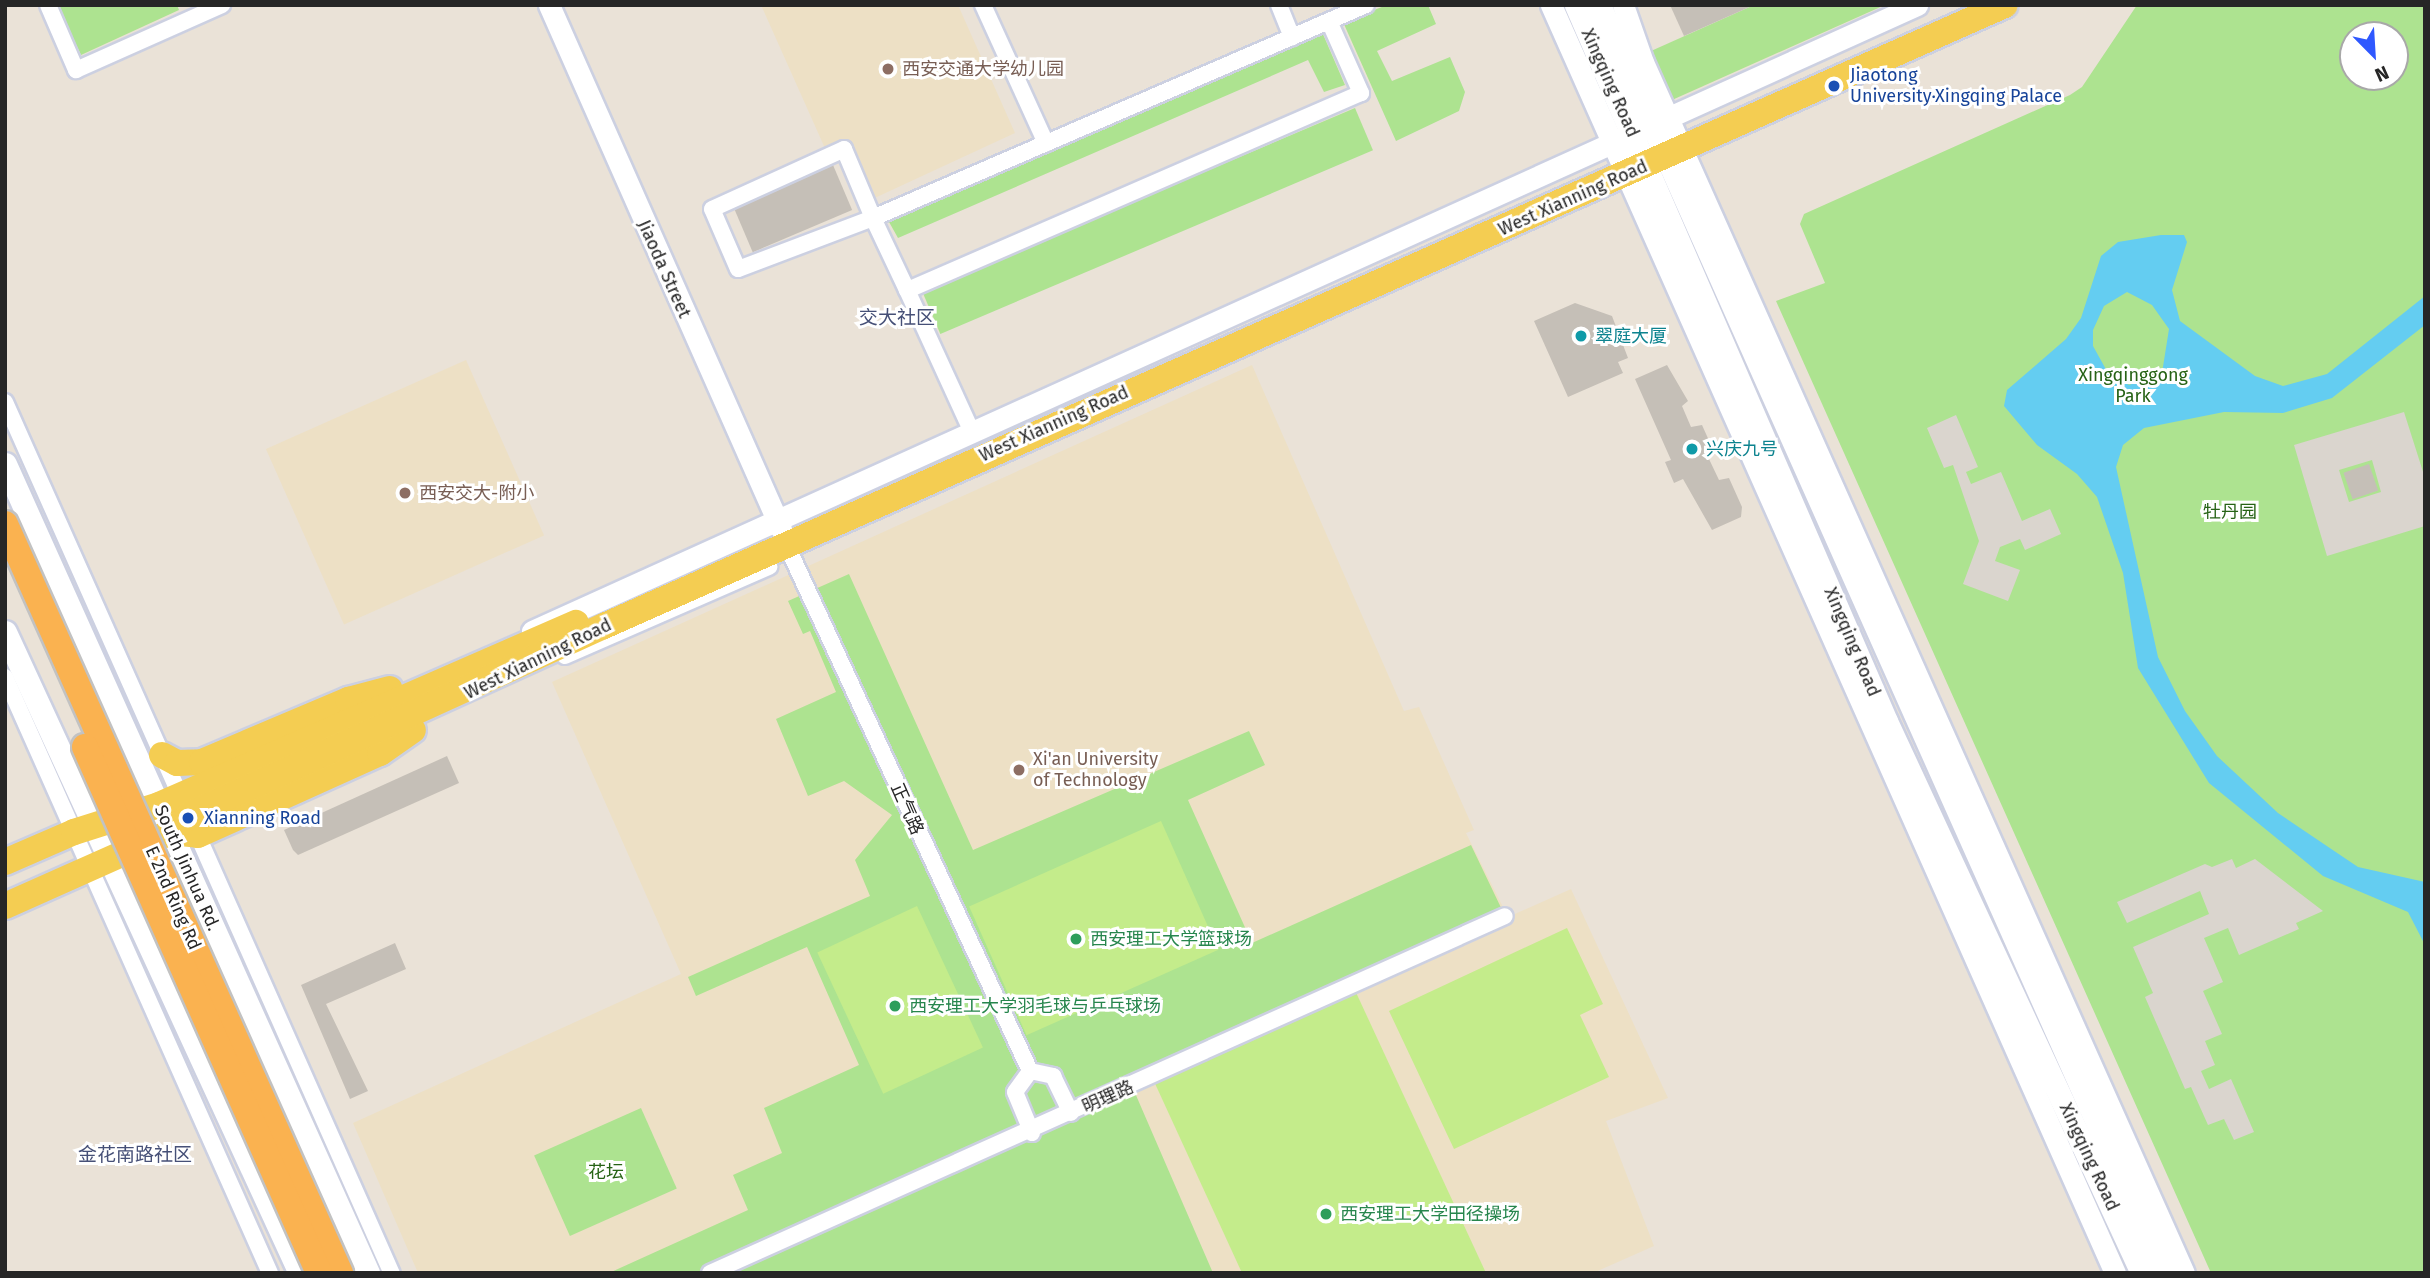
<!DOCTYPE html>
<meta charset="utf-8">
<style>
body{margin:0}
#map{position:relative;width:2430px;height:1278px;overflow:hidden;background:#eae2d7;font-family:"Fira Sans","Noto Sans SC",sans-serif}
div>[style]{position:absolute}
[style*='--x']{left:calc(var(--x)*1px);top:calc(var(--y)*1px);width:calc(var(--w)*1px);rotate:calc(var(--a)*1deg)}
.education>*{inset:0;background:#ede0c5;transform-origin:0 0}
.green>*{inset:0;background:#ade390;transform-origin:0 0}
.pitch>*{inset:0;background:#c4ec8b;transform-origin:0 0}
.plaza>*{inset:0;background:#dad5ce}
.water>*{inset:0;background:#64cdf1}
.building>*{inset:0;background:#c5bfb7;transform-origin:0 0}
.roads{filter:drop-shadow(2px 0 #ccd0e1) drop-shadow(-2px 0 #ccd0e1) drop-shadow(0 2px #ccd0e1) drop-shadow(0 -2px #ccd0e1)}
.minor>*{height:16px;margin:-8px;padding:0 8px;transform-origin:8px;border-radius:8px;background:#fff}
.tertiary>*{height:21px;margin:-10.5px;padding:0 10.5px;transform-origin:10.5px;border-radius:10.5px;background:#fff}
.secondary>*{height:23px;margin:-11.5px;padding:0 11.5px;transform-origin:11.5px;border-radius:11.5px;background:#fff}
.primary>*{height:26px;margin:-13px;padding:0 13px;transform-origin:13px;border-radius:13px;background:#f4cd52}
.bridges{filter:drop-shadow(2px 0 #c2c2c2) drop-shadow(-2px 0 #c2c2c2) drop-shadow(0 2px #c2c2c2) drop-shadow(0 -2px #c2c2c2)}
.trunk-bridge>*{height:26px;margin:-13px;padding:0 13px;transform-origin:13px;border-radius:13px;background:#fab250}
.dots>*{width:19px;height:19px;translate:-50% -50%;box-sizing:border-box;border:4px solid #fff;border-radius:50%}
span{translate:-50% -50%;white-space:nowrap;text-align:center;line-height:1.15;-webkit-text-stroke:6px #fff;paint-order:stroke}
.education-label{font-size:18px;color:#785e54}
.left{translate:0 -50%;text-align:left}
.transit-label{font-size:18px;color:#164399}
.street-label{font-size:18px;color:#262626}
.culture-label{font-size:18px;color:#0d838f}
.park-label{font-size:18px;color:#276316}
.leisure-label{font-size:18px;color:#27864d}
.neighbourhood-label{font-size:19px;color:#465077}
.frame{position:absolute;inset:0;border:7px solid #262626;pointer-events:none}
.north{position:absolute;left:2339px;top:21px;width:70px;height:70px;box-sizing:border-box;background:#fff;border:2px solid #a8a8a8;border-radius:50%;rotate:156deg;font-size:19px;font-weight:700;line-height:28px;text-align:center;color:#262626}
.north::after{content:'';display:block;margin:auto;width:24px;height:32px;background:#2f58ff;clip-path:polygon(50% 0,100% 100%,50% 72%,0 100%)}
</style>
<div id="map">
<div class="education">
<div style="clip-path:polygon(761px 5px,958px 5px,1015px 133px,866px 202px,844px 149px,828px 155px)"></div>
<div style="left:466px;top:360px;width:192px;height:219px;rotate:66deg"></div>
<div style="clip-path:polygon(1252px 365px,1404px 711px,1419px 707px,1474px 830px,1466px 833px,1508px 917px,1571px 889px,1668px 1098px,1606px 1121px,1654px 1246px,1593px 1273px,418px 1273px,353px 1123px,681px 974px,552px 682px)"></div>
</div>
<div class="green">
<div style="clip-path:polygon(57px 5px,177px 5px,179px 10px,81px 55px)"></div>
<div style="clip-path:polygon(1387px 5px,1428px 5px,1436px 24px,1377px 51px,1392px 81px,1450px 57px,1465px 92px,1459px 111px,1396px 141px,1343px 22px)"></div>
<div style="clip-path:polygon(1754px 5px,1885px 5px,1672px 100px,1651px 51px)"></div>
<div style="clip-path:polygon(evenodd,2137px 5px,2425px 5px,2425px 1273px,2211px 1273px,1776px 301px,1825px 283px,1800px 224px,1804px 214px,2070px 95px,2082px 87px,2137px 5px,2353px 35px,2395px 35px,2395px 77px,2353px 77px,2353px 35px)"></div>
<div style="clip-path:polygon(1319px 25px,1345px 85px,1324px 92px,1308px 60px,898px 238px,884px 213px)"></div>
<div style="left:1355px;top:108px;width:46px;height:470px;rotate:67deg"></div>
<div style="clip-path:polygon(849px 574px,973px 850px,1249px 731px,1265px 765px,1188px 800px,1252px 943px,1471px 845px,1505px 916px,1132px 1086px,1213px 1273px,609px 1273px,748px 1210px,733px 1175px,782px 1153px,764px 1108px,859px 1065px,807px 947px,696px 996px,688px 977px,870px 896px,855px 860px,892px 815px,844px 781px,808px 796px,776px 719px,836px 692px,810px 631px,803px 634px,788px 601px)"></div>
<div style="left:641px;top:1108px;width:88px;height:117px;rotate:66deg"></div>
</div>
<div class="pitch">
<div style="left:1161px;top:821px;width:141px;height:210px;rotate:66deg"></div>
<div style="left:917px;top:906px;width:156px;height:110px;rotate:65deg"></div>
<div style="clip-path:polygon(1567px 928px,1603px 1004px,1580px 1015px,1609px 1077px,1454px 1149px,1389px 1011px)"></div>
<div style="clip-path:polygon(1353px 986px,1486px 1273px,1242px 1273px,1152px 1077px)"></div>
</div>
<div class="plaza">
<div style="clip-path:polygon(evenodd,2404px 412px,2425px 478px,2425px 526px,2327px 556px,2294px 445px,2404px 412px,2372px 460px,2381px 492px,2349px 502px,2339px 470px,2372px 460px)"></div>
<div style="clip-path:polygon(1956px 415px,1978px 467px,1966px 472px,1971px 484px,2001px 472px,2022px 521px,2050px 509px,2061px 534px,2025px 550px,2020px 539px,2000px 547px,1995px 561px,2020px 570px,2008px 601px,1963px 584px,1979px 541px,1953px 465px,1944px 468px,1927px 428px)"></div>
<div style="clip-path:polygon(2232px 859px,2236px 868px,2255px 859px,2323px 911px,2296px 923px,2299px 929px,2239px 955px,2228px 928px,2204px 938px,2223px 982px,2203px 991px,2222px 1034px,2205px 1041px,2215px 1065px,2201px 1071px,2209px 1089px,2231px 1079px,2254px 1132px,2234px 1140px,2224px 1119px,2208px 1125px,2191px 1087px,2185px 1089px,2145px 997px,2153px 993px,2133px 947px,2209px 914px,2200px 891px,2127px 923px,2117px 902px,2205px 864px,2212px 867px)"></div>
</div>
<div class="water">
<div style="clip-path:polygon(evenodd,2161px 235px,2184px 235px,2187px 242px,2172px 290px,2180px 321px,2255px 376px,2283px 386px,2327px 374px,2425px 296px,2425px 325px,2332px 398px,2283px 413px,2224px 412px,2144px 428px,2123px 445px,2116px 467px,2158px 657px,2185px 711px,2217px 756px,2278px 813px,2358px 867px,2425px 882px,2425px 945px,2408px 912px,2323px 876px,2209px 783px,2138px 668px,2123px 573px,2097px 497px,2077px 474px,2037px 445px,2004px 406px,2007px 390px,2066px 339px,2081px 318px,2101px 256px,2118px 242px,2161px 235px,2127px 292px,2152px 305px,2169px 329px,2162px 373px,2129px 385px,2108px 373px,2093px 346px,2093px 330px,2104px 306px,2127px 292px)"></div>
</div>
<div class="building">
<div style="clip-path:polygon(1670px 5px,1754px 5px,1684px 36px)"></div>
<div style="left:833px;top:165px;width:49px;height:108px;rotate:67deg"></div>
<div style="clip-path:polygon(1575px 303px,1612px 316px,1628px 358px,1618px 362px,1623px 373px,1568px 397px,1534px 321px)"></div>
<div style="clip-path:polygon(1667px 365px,1688px 401px,1682px 406px,1691px 427px,1702px 425px,1715px 454px,1709px 459px,1719px 480px,1729px 478px,1742px 507px,1741px 517px,1712px 530px,1683px 479px,1674px 483px,1665px 462px,1671px 460px,1635px 379px)"></div>
<div style="left:2369px;top:464px;width:28px;height:27px;rotate:71deg"></div>
<div style="clip-path:polygon(447px 756px,459px 783px,298px 855px,293px 850px,284px 830px)"></div>
<div style="clip-path:polygon(395px 943px,406px 969px,326px 1004px,368px 1091px,350px 1099px,301px 985px)"></div>
</div>
<div class="roads">
<div class="minor">
<div style="--x:48;--y:5;--w:71;--a:66.7"></div>
<div style="--x:76;--y:70;--w:160;--a:-24"></div>
<div style="--x:983;--y:5;--w:152;--a:65.5"></div>
<div style="--x:1279;--y:5;--w:35;--a:68"></div>
<div style="--x:1329;--y:21;--w:79;--a:66"></div>
<div style="--x:1361;--y:93;--w:495;--a:156.5"></div>
<div style="--x:907;--y:290;--w:80;--a:-115.3"></div>
<div style="--x:873;--y:218;--w:144;--a:159.3"></div>
<div style="--x:738;--y:269;--w:65;--a:-113.4"></div>
<div style="--x:712;--y:209;--w:145;--a:-24.4"></div>
<div style="--x:844;--y:149;--w:75;--a:67.2"></div>
<div style="--x:873;--y:218;--w:537;--a:-23.37"></div>
<div style="--x:907;--y:290;--w:154;--a:65.4"></div>
<div style="--x:5;--y:402;--w:440;--a:66"></div>
<div style="--x:787;--y:546;--w:579;--a:65.16"></div>
<div style="--x:565;--y:656;--w:223;--a:-23.6"></div>
<div style="--x:5;--y:677;--w:652;--a:66.03"></div>
<div style="--x:194;--y:827;--w:488;--a:66.1"></div>
<div style="--x:1032;--y:1133;--w:44;--a:-112.5"></div>
<div style="--x:1015;--y:1092;--w:26;--a:-54"></div>
<div style="--x:1030;--y:1071;--w:24;--a:12"></div>
<div style="--x:1053;--y:1076;--w:41;--a:64.1"></div>
<div style="--x:710;--y:1273;--w:871;--a:-24.18"></div>
</div>
<div class="tertiary">
<div style="--x:549;--y:5;--w:573;--a:66.12"></div>
<div style="--x:1551;--y:5;--w:1388;--a:66.02"></div>
<div style="--x:1623;--y:5;--w:60;--a:70.7"></div>
<div style="--x:1643;--y:62;--w:1326;--a:65.93"></div>
<div style="--x:532;--y:631;--w:1520;--a:-24.32"></div>
</div>
<div class="secondary">
<div style="--x:1576;--y:5;--w:780;--a:66.59"></div>
<div style="--x:1886;--y:721;--w:608;--a:65.12"></div>
<div style="--x:1599;--y:5;--w:1388;--a:65.98"></div>
<div style="--x:5;--y:464;--w:887;--a:65.83"></div>
<div style="--x:5;--y:632;--w:706;--a:65.29"></div>
</div>
<div class="primary">
<div style="--x:162;--y:755;--w:17;--a:28"></div>
<div style="--x:177;--y:763;--w:25;--a:-2"></div>
<div style="--x:202;--y:762;--w:159;--a:-23"></div>
<div style="--x:348;--y:700;--w:43;--a:-14.7"></div>
<div style="--x:171;--y:832;--w:27;--a:6"></div>
<div style="--x:198;--y:835;--w:200;--a:-24.3"></div>
<div style="--x:380;--y:753;--w:40;--a:-34.9"></div>
<div style="--x:5;--y:862;--w:75;--a:-23.5"></div>
<div style="--x:74;--y:832;--w:89;--a:-17.6"></div>
<div style="--x:159;--y:805;--w:455;--a:-23.6"></div>
<div style="--x:5;--y:906;--w:182;--a:-24"></div>
<div style="--x:171;--y:832;--w:25;--a:-43"></div>
<div style="--x:189;--y:815;--w:456;--a:-24.5"></div>
<div style="--x:604;--y:626;--w:1532;--a:-23.91"></div>
</div>
</div>
<div class="bridges">
<div class="trunk-bridge">
<div style="--x:5;--y:524;--w:821;--a:65.9"></div>
<div style="--x:85;--y:747;--w:576;--a:66.02"></div>
</div>
</div>
<div class="dots">
<div style="left:888px;top:69px;background:#8d6e63"></div>
<div style="left:1834px;top:86px;background:#1a4fb4"></div>
<div style="left:1581px;top:336px;background:#0f9aa8"></div>
<div style="left:1692px;top:449px;background:#0f9aa8"></div>
<div style="left:405px;top:493px;background:#8d6e63"></div>
<div style="left:1019px;top:770px;background:#8d6e63"></div>
<div style="left:188px;top:818px;background:#1a4fb4"></div>
<div style="left:1076px;top:939px;background:#2e9e5b"></div>
<div style="left:895px;top:1006px;background:#2e9e5b"></div>
<div style="left:1326px;top:1214px;background:#2e9e5b"></div>
</div>
<div class="education-label">
<span class="left" style="left:902px;top:69px">西安交通大学幼儿园</span>
<span class="left" style="left:419px;top:493px">西安交大-附小</span>
<span class="left" style="left:1033px;top:770px">Xi'an University<br>of Technology</span>
</div>
<div class="transit-label">
<span class="left" style="left:1850px;top:86px">Jiaotong<br>University·Xingqing Palace</span>
<span class="left" style="left:204px;top:818px">Xianning Road</span>
</div>
<div class="street-label">
<span style="left:1610px;top:83px;rotate:66deg">Xingqing Road</span>
<span style="left:1573px;top:198px;rotate:-24deg">West Xianning Road</span>
<span style="left:664px;top:269px;rotate:66deg">Jiaoda Street</span>
<span style="left:1054px;top:424px;rotate:-24deg">West Xianning Road</span>
<span style="left:1852px;top:642px;rotate:67deg">Xingqing Road</span>
<span style="left:538px;top:659px;rotate:-26deg">West Xianning Road</span>
<span style="left:907px;top:809px;rotate:66deg">正气路</span>
<span style="left:187px;top:868px;rotate:66deg">South Jinhua Rd.</span>
<span style="left:173px;top:898px;rotate:66deg">E 2nd Ring Rd</span>
<span style="left:1108px;top:1097px;rotate:-24deg">明理路</span>
<span style="left:2089px;top:1157px;rotate:65deg">Xingqing Road</span>
</div>
<div class="culture-label">
<span class="left" style="left:1595px;top:336px">翠庭大厦</span>
<span class="left" style="left:1706px;top:449px">兴庆九号</span>
</div>
<div class="park-label">
<span style="left:2133px;top:386px">Xingqinggong<br>Park</span>
<span style="left:2230px;top:512px">牡丹园</span>
<span style="left:606px;top:1172px">花坛</span>
</div>
<div class="leisure-label">
<span class="left" style="left:1090px;top:939px">西安理工大学篮球场</span>
<span class="left" style="left:909px;top:1006px">西安理工大学羽毛球与乒乓球场</span>
<span class="left" style="left:1340px;top:1214px">西安理工大学田径操场</span>
</div>
<div class="neighbourhood-label">
<span style="left:897px;top:318px">交大社区</span>
<span style="left:135px;top:1155px">金花南路社区</span>
</div>
<div class="frame"></div>
<div class="north">N</div>
</div>
